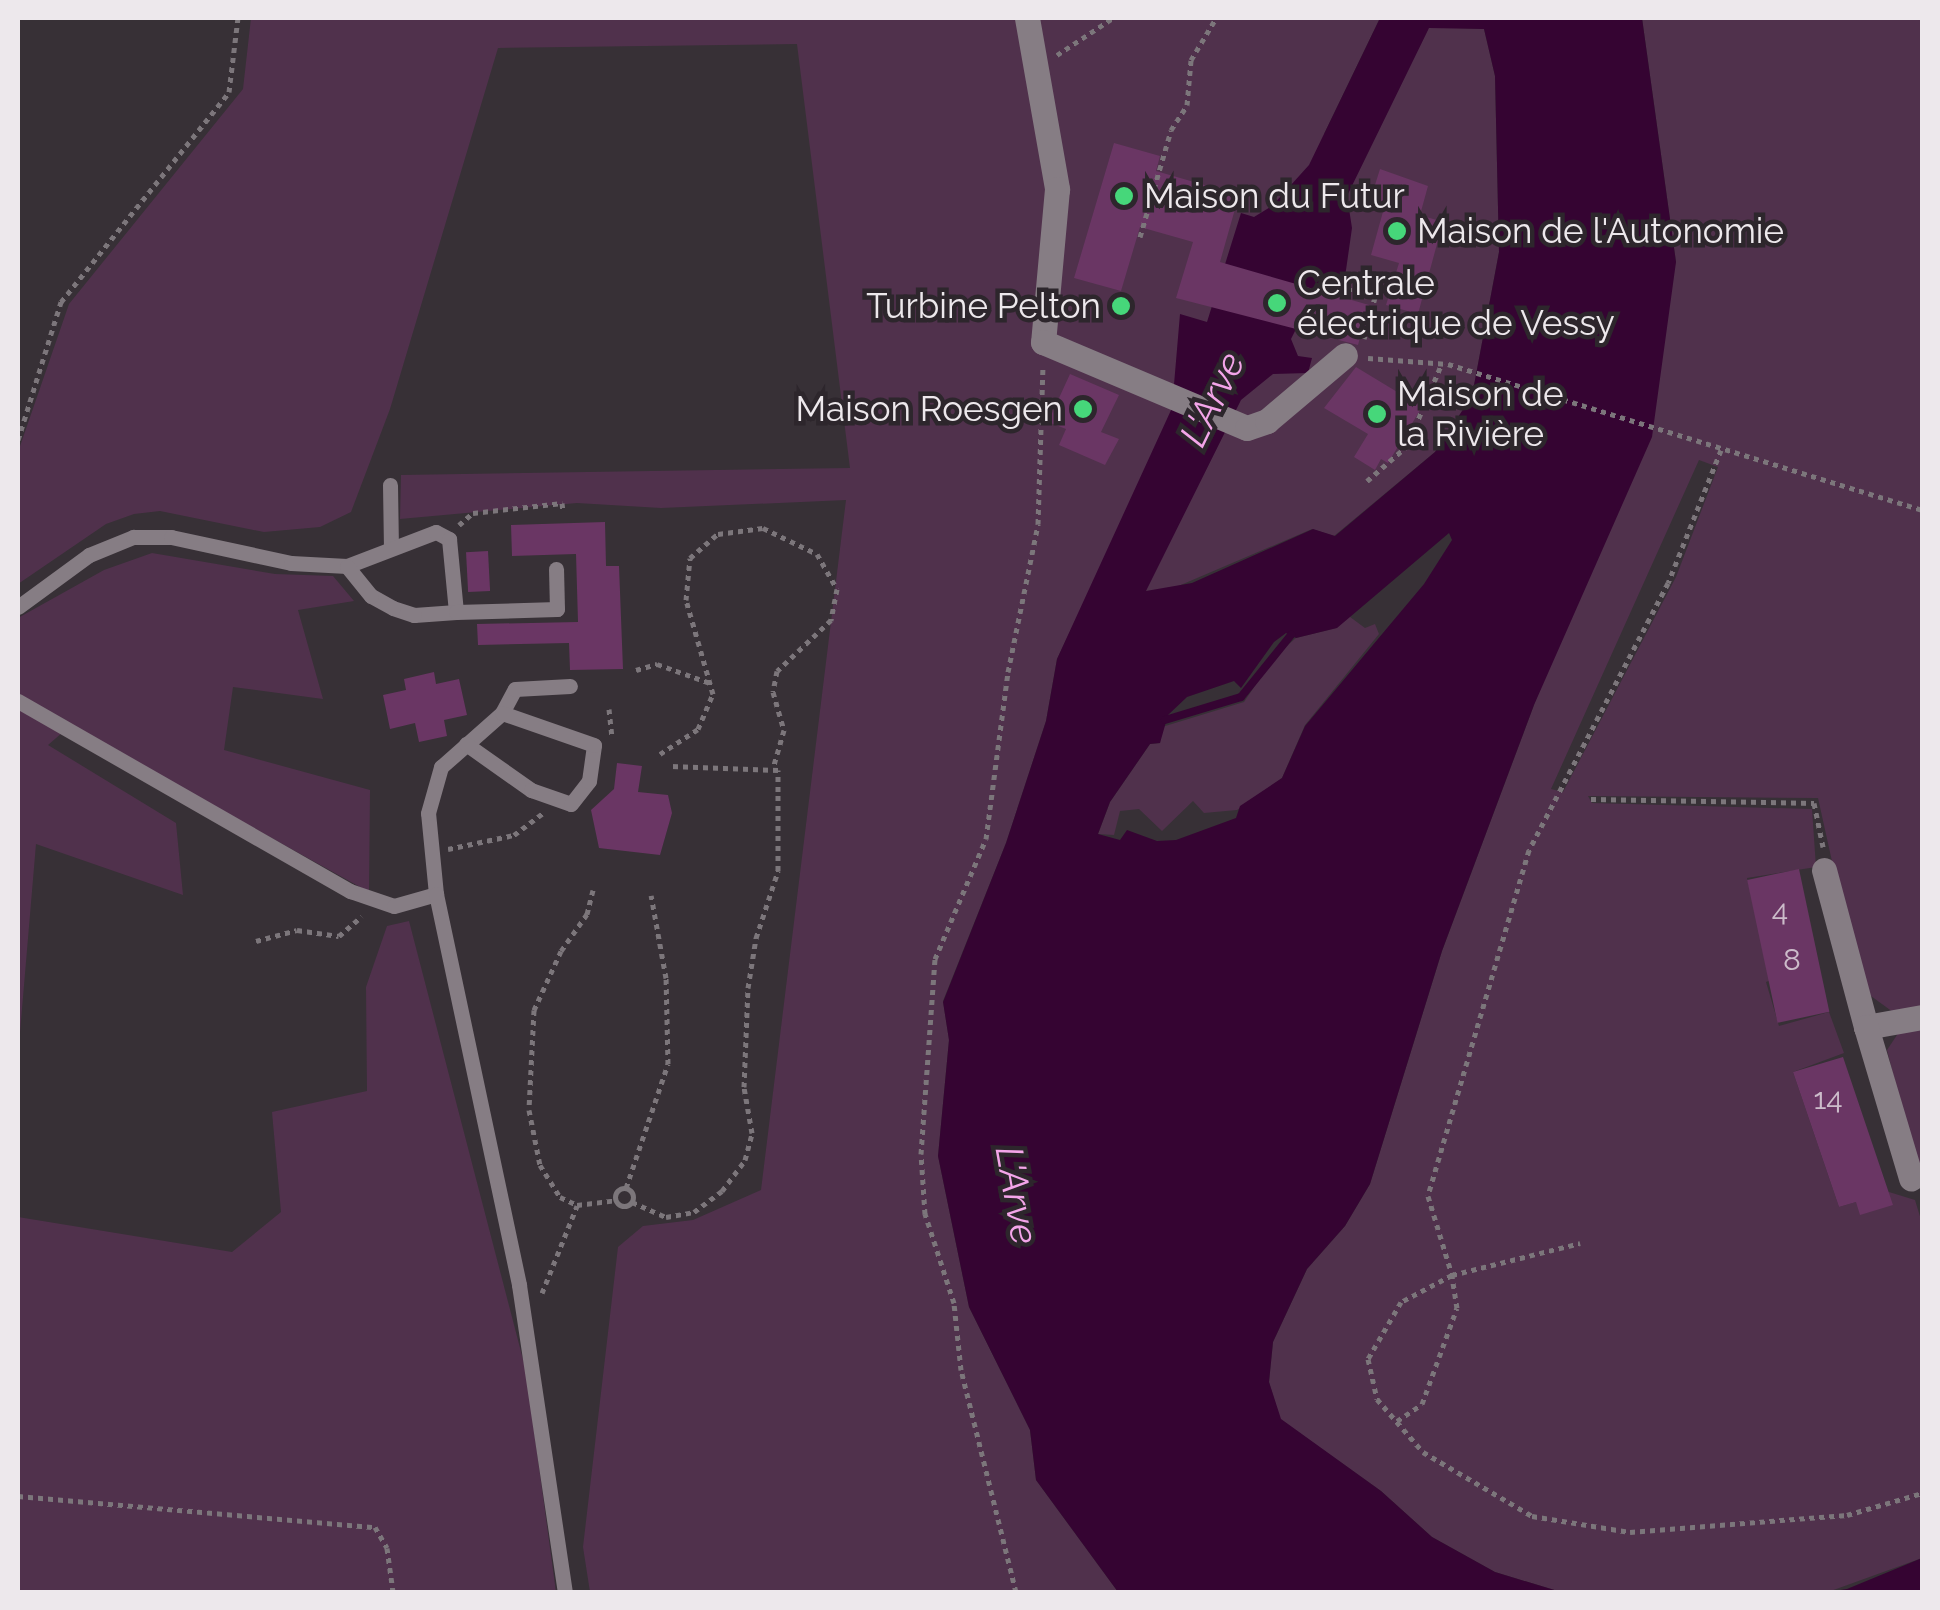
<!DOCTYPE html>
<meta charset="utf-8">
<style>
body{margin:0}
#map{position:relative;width:1940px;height:1610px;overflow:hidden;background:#373036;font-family:Raleway,sans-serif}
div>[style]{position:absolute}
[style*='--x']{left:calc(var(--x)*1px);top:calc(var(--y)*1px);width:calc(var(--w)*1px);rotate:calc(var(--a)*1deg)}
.green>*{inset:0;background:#50314c}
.water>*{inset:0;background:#350432}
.stream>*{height:8px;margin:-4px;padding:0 4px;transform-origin:4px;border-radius:4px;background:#350432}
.building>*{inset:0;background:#6a3664;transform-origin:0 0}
.path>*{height:5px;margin-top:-2.5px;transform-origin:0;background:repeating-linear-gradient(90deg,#7c767b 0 5px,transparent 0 10px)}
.path>.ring{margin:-2.5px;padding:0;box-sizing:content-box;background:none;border:5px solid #7c767b;border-radius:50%}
.lane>*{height:15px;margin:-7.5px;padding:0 7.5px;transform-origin:7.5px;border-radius:7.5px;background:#867d84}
.street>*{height:25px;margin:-12.5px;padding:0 12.5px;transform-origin:12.5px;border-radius:12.5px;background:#867d84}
.dots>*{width:28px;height:28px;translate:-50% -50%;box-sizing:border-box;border:5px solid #2d262c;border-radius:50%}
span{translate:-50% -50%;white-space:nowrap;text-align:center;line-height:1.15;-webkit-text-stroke:9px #2d262c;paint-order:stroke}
.number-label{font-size:30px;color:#ccbcca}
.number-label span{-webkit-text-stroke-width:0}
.poi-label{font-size:35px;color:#ede8ec}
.left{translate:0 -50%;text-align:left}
.right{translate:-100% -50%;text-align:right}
.water-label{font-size:38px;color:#f3a5e9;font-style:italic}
.frame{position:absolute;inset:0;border:20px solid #ede8ec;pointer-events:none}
</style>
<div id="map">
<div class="green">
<div style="clip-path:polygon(251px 18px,1380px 18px,1324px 134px,1429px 27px,1484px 29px,1495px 76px,1499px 252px,1472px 396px,1435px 452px,1334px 536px,1312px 529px,1169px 590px,1088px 594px,1057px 659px,1046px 721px,1006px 843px,943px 1001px,949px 1040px,938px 1156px,969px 1307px,1030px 1430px,1036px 1480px,1118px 1592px,590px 1592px,583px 1547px,618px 1247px,643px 1226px,693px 1220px,761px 1190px,846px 500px,661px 508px,577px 503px,400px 519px,401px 475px,850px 468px,797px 44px,498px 48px,390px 409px,351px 512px,320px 527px,264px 532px,160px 511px,134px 514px,106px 524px,18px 584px,18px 452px,69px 304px,243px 89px)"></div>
<div style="clip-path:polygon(evenodd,1642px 18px,1922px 18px,1922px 1010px,1897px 1015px,1860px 988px,1818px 798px,1588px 796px,1592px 803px,1812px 809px,1816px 867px,1747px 878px,1771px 980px,1766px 982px,1779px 1026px,1829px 1012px,1844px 1053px,1793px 1072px,1839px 1207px,1889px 1192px,1915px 1200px,1922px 1223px,1922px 1558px,1828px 1592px,1561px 1592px,1495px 1572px,1432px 1537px,1381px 1491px,1280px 1419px,1269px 1382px,1273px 1342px,1307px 1269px,1345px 1226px,1370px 1184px,1442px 951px,1534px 705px,1676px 262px,1642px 18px,1699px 460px,1718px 467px,1676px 577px,1563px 792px,1551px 789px,1699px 460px)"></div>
<div style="clip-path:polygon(152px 553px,275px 574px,333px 576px,354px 601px,298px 610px,323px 699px,233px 687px,224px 750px,370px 790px,369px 892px,70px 726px,48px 745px,176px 823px,183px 895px,36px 844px,18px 1056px,18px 618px,104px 570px)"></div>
<div style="clip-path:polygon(1346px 614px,1365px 628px,1375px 624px,1379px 634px,1305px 725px,1282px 778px,1237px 810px,1204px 813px,1193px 801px,1162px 831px,1139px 809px,1120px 811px,1114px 835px,1098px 834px,1110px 802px,1150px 744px,1160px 743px,1162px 727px,1244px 702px,1275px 656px,1296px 638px,1336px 628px)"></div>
<div style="clip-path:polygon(409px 921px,526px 1371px,556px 1592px,18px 1592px,18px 1217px,232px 1252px,281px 1212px,272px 1112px,367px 1091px,366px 987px,387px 926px)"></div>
<div style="clip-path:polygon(1922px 1025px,1922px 1190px,1887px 1050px,1901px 1029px)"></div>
</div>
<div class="water">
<div style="clip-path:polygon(evenodd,1380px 18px,1642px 18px,1676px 262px,1652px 437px,1534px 705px,1442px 951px,1370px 1184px,1345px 1226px,1307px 1269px,1273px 1342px,1269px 1382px,1281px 1419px,1381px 1491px,1432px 1537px,1495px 1572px,1561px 1592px,1118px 1592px,1036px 1480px,1030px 1430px,969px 1307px,938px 1156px,949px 1040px,943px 1002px,1006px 843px,1046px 721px,1057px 659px,1172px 408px,1180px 314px,1207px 322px,1241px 213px,1254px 217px,1272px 206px,1309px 165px,1380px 18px,1429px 28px,1484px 29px,1495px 76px,1499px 252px,1472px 396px,1435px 452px,1335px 536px,1313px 529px,1192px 583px,1146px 591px,1241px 400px,1273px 374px,1308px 373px,1312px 358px,1298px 356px,1291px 339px,1317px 287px,1336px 293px,1338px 282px,1344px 284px,1352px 228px,1347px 196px,1429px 28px,1380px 18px,1449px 533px,1452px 540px,1424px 584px,1305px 726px,1282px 778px,1240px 806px,1236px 818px,1176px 840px,1157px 841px,1127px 830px,1120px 840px,1098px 834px,1110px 802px,1150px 744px,1160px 743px,1168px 715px,1187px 697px,1234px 681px,1241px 688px,1274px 642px,1286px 633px,1296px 638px,1337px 628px,1449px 533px)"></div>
<div style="clip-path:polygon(1922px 1558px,1922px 1592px,1828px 1592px,1847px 1589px)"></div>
</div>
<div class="stream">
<div style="--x:1165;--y:720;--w:79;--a:-16.8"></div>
<div style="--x:1241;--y:697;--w:80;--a:-51.1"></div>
</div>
<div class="building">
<div style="clip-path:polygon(1114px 143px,1160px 156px,1156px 171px,1239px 195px,1220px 262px,1369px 305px,1358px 345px,1176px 298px,1193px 242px,1140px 227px,1121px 291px,1074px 278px)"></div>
<div style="clip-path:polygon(1380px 169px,1428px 186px,1420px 215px,1443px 222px,1418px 314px,1386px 305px,1399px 263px,1371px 255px,1384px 208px,1369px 204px)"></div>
<div style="clip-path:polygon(1356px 367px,1422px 407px,1388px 463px,1381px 459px,1375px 470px,1354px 457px,1368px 434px,1324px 408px)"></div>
<div style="clip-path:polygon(1070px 374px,1119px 395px,1101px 432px,1119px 439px,1105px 465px,1059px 445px,1066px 429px,1048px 422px)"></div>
<div style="clip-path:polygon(605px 522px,606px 566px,619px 566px,623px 669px,570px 670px,569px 643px,478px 645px,477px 624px,578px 622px,576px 554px,512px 556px,511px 525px)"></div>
<div style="left:488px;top:551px;width:40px;height:22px;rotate:87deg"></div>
<div style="clip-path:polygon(434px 672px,436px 684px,459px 679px,467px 715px,444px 720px,447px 736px,419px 742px,415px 723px,390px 729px,383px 695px,406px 690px,404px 679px)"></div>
<div style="clip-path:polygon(617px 763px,642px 766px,638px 792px,668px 795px,672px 813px,660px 855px,599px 848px,591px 810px,614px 789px)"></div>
<div style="left:1799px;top:869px;width:146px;height:53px;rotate:78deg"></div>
<div style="clip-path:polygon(1843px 1057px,1893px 1205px,1860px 1215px,1856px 1202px,1839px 1207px,1793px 1072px)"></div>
</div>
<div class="path">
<div style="--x:1057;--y:55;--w:67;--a:-33.5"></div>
<div style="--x:1140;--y:237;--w:111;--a:-73.8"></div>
<div style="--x:1171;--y:130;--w:30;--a:-57"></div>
<div style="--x:1187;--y:105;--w:45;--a:-84.9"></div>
<div style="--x:1191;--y:60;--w:49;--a:-59.2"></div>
<div style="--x:1347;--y:289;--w:29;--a:16"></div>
<div style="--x:1375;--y:297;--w:43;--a:104.7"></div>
<div style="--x:1368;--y:358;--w:80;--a:4.3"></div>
<div style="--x:1448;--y:364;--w:496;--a:17.1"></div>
<div style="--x:18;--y:440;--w:145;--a:-72.7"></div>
<div style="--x:61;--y:302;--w:269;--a:-51.3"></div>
<div style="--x:229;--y:92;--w:75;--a:-83.1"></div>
<div style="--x:1721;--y:450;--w:143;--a:111.7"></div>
<div style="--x:1668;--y:583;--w:301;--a:117.5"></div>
<div style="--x:1529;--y:850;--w:360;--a:106.3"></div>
<div style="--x:1428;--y:1196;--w:83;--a:73.1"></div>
<div style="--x:1452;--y:1275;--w:58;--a:152.1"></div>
<div style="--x:1401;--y:1302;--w:66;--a:120.1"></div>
<div style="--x:1368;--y:1359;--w:41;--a:77.3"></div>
<div style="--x:1377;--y:1399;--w:70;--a:49"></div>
<div style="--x:1423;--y:1452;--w:126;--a:30.4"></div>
<div style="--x:1532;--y:1516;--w:99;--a:9.3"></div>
<div style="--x:1630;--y:1532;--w:218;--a:-4.5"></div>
<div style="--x:1847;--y:1515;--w:78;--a:-16.3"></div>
<div style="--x:1367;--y:481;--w:53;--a:-41.2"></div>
<div style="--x:1407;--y:446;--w:90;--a:-67.1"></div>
<div style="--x:459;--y:525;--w:18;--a:-41"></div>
<div style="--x:473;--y:513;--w:90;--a:-6.4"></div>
<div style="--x:562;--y:503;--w:8;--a:83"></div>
<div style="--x:636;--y:670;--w:22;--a:-16"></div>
<div style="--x:657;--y:664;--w:59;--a:19.7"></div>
<div style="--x:609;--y:709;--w:27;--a:84"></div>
<div style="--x:660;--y:754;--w:45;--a:-33.3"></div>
<div style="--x:698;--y:729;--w:38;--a:-67"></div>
<div style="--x:713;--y:694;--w:98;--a:-106"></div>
<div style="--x:686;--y:600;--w:42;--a:-84.6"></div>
<div style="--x:690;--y:558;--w:37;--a:-41"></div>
<div style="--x:718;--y:534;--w:45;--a:-7.6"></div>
<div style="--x:763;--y:528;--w:60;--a:25.7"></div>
<div style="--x:817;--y:554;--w:40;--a:60.3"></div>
<div style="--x:837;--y:589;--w:32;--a:101"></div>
<div style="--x:831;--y:620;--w:74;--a:136.6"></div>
<div style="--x:777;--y:671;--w:21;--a:101"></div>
<div style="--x:773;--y:692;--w:40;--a:74"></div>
<div style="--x:784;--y:730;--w:37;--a:106"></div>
<div style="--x:1591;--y:799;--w:223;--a:1"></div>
<div style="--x:1814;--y:803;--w:45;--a:78.4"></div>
<div style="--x:448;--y:849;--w:67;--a:-12"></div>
<div style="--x:514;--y:835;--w:36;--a:-37"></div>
<div style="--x:593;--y:890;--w:25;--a:104"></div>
<div style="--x:587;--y:914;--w:45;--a:125.1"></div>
<div style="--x:561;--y:951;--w:65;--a:114.6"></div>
<div style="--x:534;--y:1010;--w:100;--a:92.9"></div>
<div style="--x:529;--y:1110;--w:56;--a:78.7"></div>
<div style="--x:540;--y:1165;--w:38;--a:58"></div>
<div style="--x:560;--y:1197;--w:19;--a:25"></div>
<div style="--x:577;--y:1205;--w:38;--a:-7"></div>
<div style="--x:256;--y:941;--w:42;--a:-15"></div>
<div style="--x:297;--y:930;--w:42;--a:8.1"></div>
<div style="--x:339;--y:936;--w:30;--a:-41"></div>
<div class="ring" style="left:615px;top:1188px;width:13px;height:13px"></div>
<div style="--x:626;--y:1188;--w:131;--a:-71.3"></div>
<div style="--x:668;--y:1064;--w:86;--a:-91.3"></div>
<div style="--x:666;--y:978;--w:84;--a:-100.2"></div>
<div style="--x:632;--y:1202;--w:37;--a:24"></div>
<div style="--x:666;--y:1217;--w:28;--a:-10"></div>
<div style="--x:694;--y:1212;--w:35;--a:-37"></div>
<div style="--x:722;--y:1191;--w:39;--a:-53"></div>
<div style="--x:745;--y:1160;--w:28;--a:-75"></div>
<div style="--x:752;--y:1133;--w:47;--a:-99.9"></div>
<div style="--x:744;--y:1087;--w:99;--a:-87.7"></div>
<div style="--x:748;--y:988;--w:51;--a:-80.9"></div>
<div style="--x:756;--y:938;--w:71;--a:-71.8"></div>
<div style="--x:778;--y:871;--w:101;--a:-90"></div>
<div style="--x:778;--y:770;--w:107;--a:-177.9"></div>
<div style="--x:542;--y:1293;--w:94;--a:-68.1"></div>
<div style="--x:1397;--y:1421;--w:30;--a:-34"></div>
<div style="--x:1422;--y:1404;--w:102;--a:-70"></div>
<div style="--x:1457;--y:1308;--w:33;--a:-99"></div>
<div style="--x:1452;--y:1275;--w:132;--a:-14"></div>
<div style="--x:18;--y:1496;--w:358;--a:5"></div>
<div style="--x:375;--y:1527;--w:24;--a:60"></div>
<div style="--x:387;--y:1548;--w:44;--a:82.2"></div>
<div style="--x:1016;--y:1592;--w:229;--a:-103.9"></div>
<div style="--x:961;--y:1370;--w:67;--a:-96"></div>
<div style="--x:954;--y:1303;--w:94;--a:-108"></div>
<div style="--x:925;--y:1214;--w:60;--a:-93.8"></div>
<div style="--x:921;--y:1154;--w:196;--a:-85.9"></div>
<div style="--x:935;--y:959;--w:130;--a:-67"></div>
<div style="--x:986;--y:839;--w:168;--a:-82.5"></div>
<div style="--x:1008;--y:672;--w:151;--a:-78.5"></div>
<div style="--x:1038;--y:524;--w:155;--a:-88.2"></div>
</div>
<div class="lane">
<div style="--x:390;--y:485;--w:61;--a:89.1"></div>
<div style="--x:18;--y:607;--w:88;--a:-36.2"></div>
<div style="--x:89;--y:555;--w:48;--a:-22.2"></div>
<div style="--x:133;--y:537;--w:38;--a:0"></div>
<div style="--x:171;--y:537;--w:123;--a:12.2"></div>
<div style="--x:291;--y:563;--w:56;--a:3.1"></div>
<div style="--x:347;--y:566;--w:95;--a:-20.9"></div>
<div style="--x:436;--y:532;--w:15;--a:28"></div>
<div style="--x:449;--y:539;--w:73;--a:84.5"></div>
<div style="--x:456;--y:612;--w:42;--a:175.9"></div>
<div style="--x:414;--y:615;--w:22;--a:-162"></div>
<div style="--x:393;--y:608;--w:25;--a:-151"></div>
<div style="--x:371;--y:596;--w:38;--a:-129"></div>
<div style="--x:456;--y:612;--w:101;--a:-1.7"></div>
<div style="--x:557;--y:609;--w:40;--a:-91.4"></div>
<div style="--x:18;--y:701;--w:383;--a:29.8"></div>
<div style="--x:350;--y:891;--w:46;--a:18.8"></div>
<div style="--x:394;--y:906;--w:44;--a:-15.9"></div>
<div style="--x:436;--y:894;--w:81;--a:-95.6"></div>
<div style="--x:428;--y:813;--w:48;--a:-74.2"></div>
<div style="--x:441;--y:767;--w:81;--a:-41.5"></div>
<div style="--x:502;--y:713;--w:27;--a:-62"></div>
<div style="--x:515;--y:689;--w:55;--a:-3.1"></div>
<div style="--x:466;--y:744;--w:80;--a:35.3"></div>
<div style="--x:531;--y:790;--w:42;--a:19.3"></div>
<div style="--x:571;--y:804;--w:29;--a:-52"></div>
<div style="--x:589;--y:781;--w:36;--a:-82"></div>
<div style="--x:594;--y:745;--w:97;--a:-160.8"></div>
<div style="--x:436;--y:894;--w:400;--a:78"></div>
<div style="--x:519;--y:1285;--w:310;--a:81.5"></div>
</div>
<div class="street">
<div style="--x:1027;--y:18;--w:174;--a:80"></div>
<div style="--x:1057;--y:189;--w:154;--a:95.2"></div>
<div style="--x:1043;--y:342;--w:221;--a:22.9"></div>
<div style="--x:1247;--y:428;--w:21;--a:-19"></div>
<div style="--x:1267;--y:421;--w:102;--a:-40.2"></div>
<div style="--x:1824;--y:870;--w:163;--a:75"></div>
<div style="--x:1866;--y:1027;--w:57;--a:-10.1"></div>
<div style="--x:1866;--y:1027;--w:158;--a:73.4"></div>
</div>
<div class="dots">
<div style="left:1124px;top:196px;background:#46d77a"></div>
<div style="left:1397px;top:231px;background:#46d77a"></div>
<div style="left:1277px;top:303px;background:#46d77a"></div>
<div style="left:1121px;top:306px;background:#46d77a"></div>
<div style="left:1083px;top:409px;background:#46d77a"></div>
<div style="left:1377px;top:414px;background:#46d77a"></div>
</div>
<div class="number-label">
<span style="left:1780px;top:911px">4</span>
<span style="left:1792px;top:960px">8</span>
<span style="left:1828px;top:1099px">14</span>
</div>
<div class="poi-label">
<span class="left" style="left:1144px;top:196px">Maison du Futur</span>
<span class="left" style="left:1417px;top:231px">Maison de l'Autonomie</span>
<span class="left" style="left:1297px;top:303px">Centrale<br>électrique de Vessy</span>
<span class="right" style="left:1101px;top:306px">Turbine Pelton</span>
<span class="left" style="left:1397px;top:414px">Maison de<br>la Rivière</span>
<span class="right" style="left:1063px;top:409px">Maison Roesgen</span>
</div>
<div class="water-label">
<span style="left:1212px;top:399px;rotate:-64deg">L'Arve</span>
<span style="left:1017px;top:1195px;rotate:80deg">L'Arve</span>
</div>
<div class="frame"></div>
</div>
